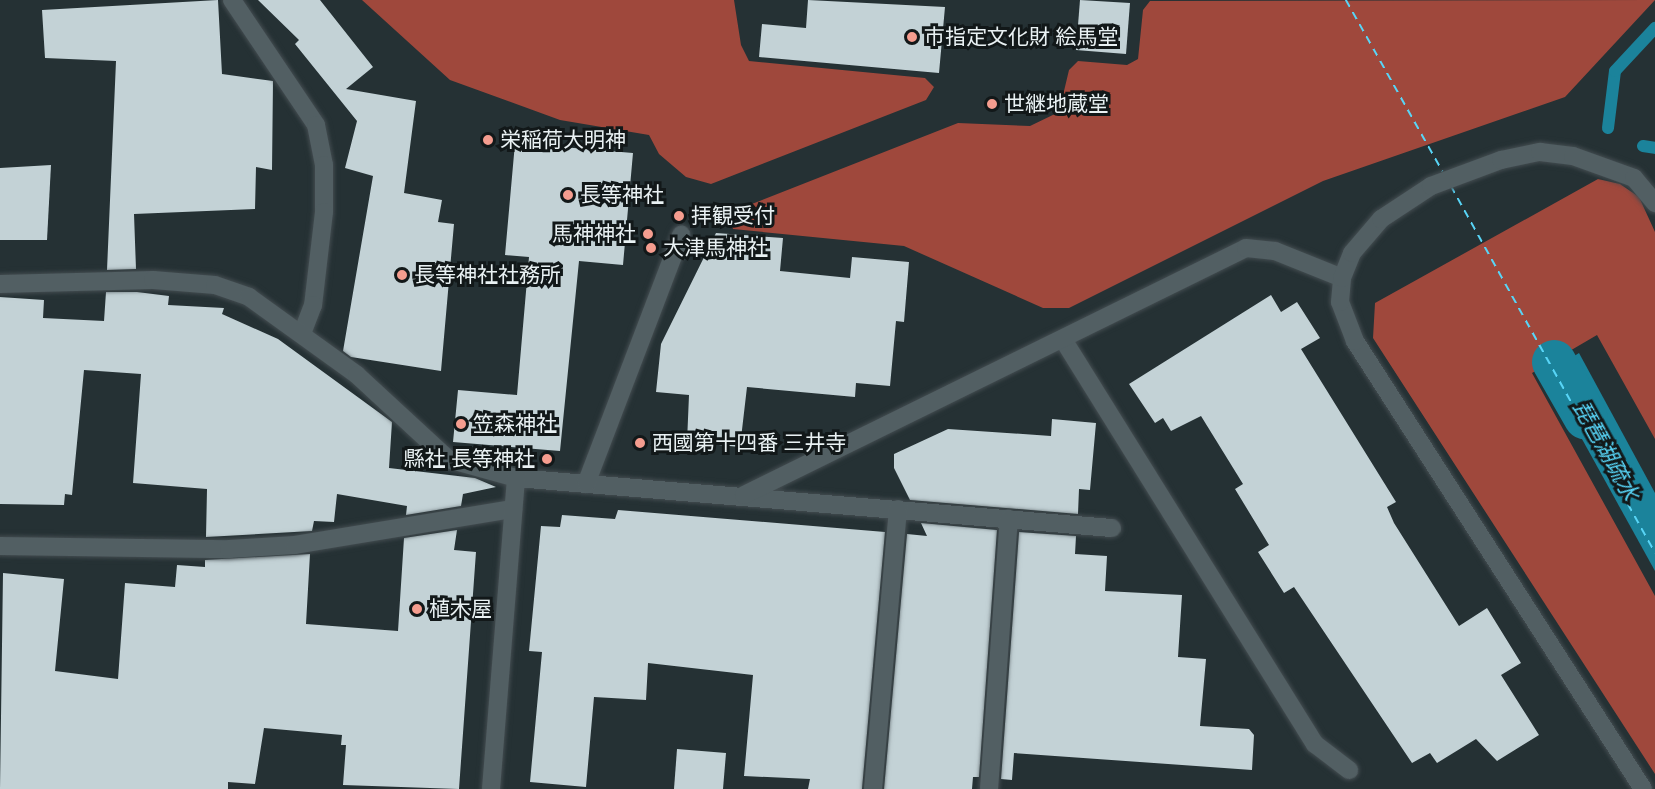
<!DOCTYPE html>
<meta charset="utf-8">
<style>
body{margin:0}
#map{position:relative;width:1655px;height:789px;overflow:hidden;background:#253134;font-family:"Nunito Sans","Noto Sans JP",sans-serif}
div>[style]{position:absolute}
.forest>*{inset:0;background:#9f483c}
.water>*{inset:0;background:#1b839b}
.stream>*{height:12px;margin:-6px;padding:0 6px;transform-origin:6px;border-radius:6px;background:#1b839b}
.canal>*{height:44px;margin:-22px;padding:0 22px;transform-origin:22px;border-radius:22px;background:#1b839b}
.ferry>*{height:1.5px;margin-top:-0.75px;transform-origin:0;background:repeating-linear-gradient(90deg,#58d5f7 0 8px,transparent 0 14px)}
.building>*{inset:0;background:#c3d2d6}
.roads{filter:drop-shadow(0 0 2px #434c50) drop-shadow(0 0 2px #434c50)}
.minor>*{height:18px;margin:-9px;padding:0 9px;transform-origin:9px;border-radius:9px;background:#525f63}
.dots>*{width:16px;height:16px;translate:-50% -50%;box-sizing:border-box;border:3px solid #121819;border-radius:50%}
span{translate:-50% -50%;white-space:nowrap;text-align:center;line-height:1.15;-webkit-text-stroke:6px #121819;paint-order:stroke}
.poi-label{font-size:21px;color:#e9f1f3}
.left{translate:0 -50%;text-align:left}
.right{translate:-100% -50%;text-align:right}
.water-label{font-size:22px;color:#58d5f7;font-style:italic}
</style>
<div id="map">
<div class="forest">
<i style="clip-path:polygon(362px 0,734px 0,741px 45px,749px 61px,925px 78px,934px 87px,926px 100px,711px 184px,686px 177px,659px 154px,649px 135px,560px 120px,450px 80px)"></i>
<i style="clip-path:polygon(1655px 0,1565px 97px,1323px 181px,1069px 308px,1043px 308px,904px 246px,733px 229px,730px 220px,734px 211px,958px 123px,1030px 126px,1059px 112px,1069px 70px,1078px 61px,1127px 65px,1138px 59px,1143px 10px,1150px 1px)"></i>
<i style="clip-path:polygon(1598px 179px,1620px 184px,1639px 197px,1655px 232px,1655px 439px,1597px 335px,1532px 373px,1655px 596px,1655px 774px,1373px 338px,1375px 303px)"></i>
</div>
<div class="water">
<i style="clip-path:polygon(1579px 353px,1655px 493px,1655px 571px,1546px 374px)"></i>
</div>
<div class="stream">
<i style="left:1608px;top:128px;width:57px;rotate:-83deg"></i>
<i style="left:1615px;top:71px;width:59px;rotate:-47.1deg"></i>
<i style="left:1643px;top:146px;width:12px;rotate:9deg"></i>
</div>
<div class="canal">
<i style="left:1554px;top:362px;width:64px;rotate:60.3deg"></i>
</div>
<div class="ferry">
<i style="left:1346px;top:0;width:197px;rotate:60.6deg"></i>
<i style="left:1451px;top:186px;width:420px;rotate:60.9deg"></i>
</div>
<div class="building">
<i style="clip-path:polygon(218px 0,222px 74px,273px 81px,272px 170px,256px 167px,255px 209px,134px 214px,136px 269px,107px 270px,116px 61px,45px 58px,42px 10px)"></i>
<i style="clip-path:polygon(258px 0,320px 0,373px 67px,346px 89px,416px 101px,404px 193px,442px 200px,438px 222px,454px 224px,441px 371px,351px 357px,343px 351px,373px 176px,345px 168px,357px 121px,295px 44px,299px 40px)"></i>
<i style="clip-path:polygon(808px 0,945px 7px,939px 73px,759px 57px,762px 24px,806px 28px)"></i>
<i style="clip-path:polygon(1080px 0,1130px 3px,1126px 54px,1076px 50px)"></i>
<i style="clip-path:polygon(515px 143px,633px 153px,623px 265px,579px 261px,560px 451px,453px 442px,458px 390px,517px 395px,529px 257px,505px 255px)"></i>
<i style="clip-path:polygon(51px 165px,47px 240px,0 240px,0 168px)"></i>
<i style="clip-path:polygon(716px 233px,783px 238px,780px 271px,850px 278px,852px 257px,909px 262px,904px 322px,896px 321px,890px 386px,856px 383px,855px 397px,747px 387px,740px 447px,687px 442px,689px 395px,656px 392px,661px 344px)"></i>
<i style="clip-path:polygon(106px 292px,137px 292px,169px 296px,168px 305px,224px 308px,222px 314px,278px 339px,392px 422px,389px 468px,475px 478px,496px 487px,463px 494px,461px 506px,406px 515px,407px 506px,337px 494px,334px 522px,314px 521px,312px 531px,206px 537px,207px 489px,133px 483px,141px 374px,84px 370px,72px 495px,65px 494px,64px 505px,0 504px,0 297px,44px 300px,43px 318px,104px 321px)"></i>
<i style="clip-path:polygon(1271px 295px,1281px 312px,1297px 302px,1320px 338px,1301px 349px,1396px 502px,1387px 507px,1394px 523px,1459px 626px,1487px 608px,1521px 663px,1501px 675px,1539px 735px,1497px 761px,1476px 739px,1437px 763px,1430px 753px,1412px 763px,1294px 587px,1284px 593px,1258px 552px,1269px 545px,1235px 489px,1243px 484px,1201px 416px,1171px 431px,1163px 418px,1155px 423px,1129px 384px)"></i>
<i style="clip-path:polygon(1052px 419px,1096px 423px,1090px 490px,1079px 489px,1078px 514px,910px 500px,894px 468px,894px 454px,948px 429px,1051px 436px)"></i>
<i style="clip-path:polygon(618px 510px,885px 532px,862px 789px,808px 789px,810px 779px,744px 776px,753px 675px,648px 663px,646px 700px,594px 697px,586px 787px,530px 782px,542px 652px,529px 651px,541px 526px,560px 527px,562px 515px,615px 519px)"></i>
<i style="clip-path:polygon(921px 523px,997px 530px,979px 777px,973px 777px,972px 789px,884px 789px,907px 534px,927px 536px)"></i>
<i style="clip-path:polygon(457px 530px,454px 550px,476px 552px,459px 789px,343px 785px,346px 745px,341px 745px,342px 735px,264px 728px,255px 784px,228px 782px,228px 789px,0 789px,3px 573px,64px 579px,55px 671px,118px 679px,125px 583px,175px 587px,177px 565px,205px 567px,205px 560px,310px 554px,306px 624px,398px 631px,404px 538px)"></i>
<i style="clip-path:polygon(1019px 532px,1076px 536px,1075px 554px,1107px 556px,1105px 591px,1182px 595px,1178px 657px,1206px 659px,1200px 726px,1249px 729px,1254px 735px,1252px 770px,1014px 753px,1012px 780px,1001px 779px)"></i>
<i style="clip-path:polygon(677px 749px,726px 753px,723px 789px,674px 789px)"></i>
</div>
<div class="roads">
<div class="minor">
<i style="left:232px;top:0;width:151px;rotate:56.1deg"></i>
<i style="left:316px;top:125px;width:41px;rotate:78.7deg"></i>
<i style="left:324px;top:165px;width:47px;rotate:90deg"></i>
<i style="left:324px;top:212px;width:94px;rotate:96.7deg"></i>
<i style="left:313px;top:305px;width:30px;rotate:111deg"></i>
<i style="left:0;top:284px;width:153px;rotate:-1.5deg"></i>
<i style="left:153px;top:280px;width:62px;rotate:4.6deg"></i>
<i style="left:215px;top:285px;width:36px;rotate:19deg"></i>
<i style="left:249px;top:297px;width:133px;rotate:35.8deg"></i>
<i style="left:357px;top:375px;width:124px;rotate:42.7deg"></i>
<i style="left:448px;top:459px;width:71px;rotate:15.6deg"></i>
<i style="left:516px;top:478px;width:598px;rotate:4.8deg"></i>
<i style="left:1064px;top:341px;width:475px;rotate:58.1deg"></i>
<i style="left:1315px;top:744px;width:43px;rotate:37.4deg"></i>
<i style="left:586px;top:484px;width:267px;rotate:-69.1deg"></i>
<i style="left:744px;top:495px;width:559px;rotate:-26.2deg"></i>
<i style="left:1246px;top:248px;width:29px;rotate:6deg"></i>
<i style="left:1275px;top:251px;width:72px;rotate:21.9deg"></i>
<i style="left:0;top:546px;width:229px;rotate:0.8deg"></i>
<i style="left:229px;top:549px;width:66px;rotate:-3.5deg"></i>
<i style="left:295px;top:545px;width:221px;rotate:-9.4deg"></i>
<i style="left:491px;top:789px;width:312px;rotate:-85.4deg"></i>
<i style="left:873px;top:789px;width:281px;rotate:-84.9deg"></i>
<i style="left:989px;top:789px;width:271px;rotate:-85.8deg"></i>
<i style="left:1643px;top:789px;width:533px;rotate:-122.74deg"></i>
<i style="left:1355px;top:341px;width:42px;rotate:-111deg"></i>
<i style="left:1340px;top:302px;width:24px;rotate:-85deg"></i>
<i style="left:1342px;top:278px;width:27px;rotate:-68deg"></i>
<i style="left:1352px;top:253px;width:45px;rotate:-49.5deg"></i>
<i style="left:1381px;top:219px;width:60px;rotate:-33.4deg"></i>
<i style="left:1431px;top:186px;width:75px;rotate:-20.4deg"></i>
<i style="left:1501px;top:160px;width:40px;rotate:-12deg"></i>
<i style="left:1540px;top:152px;width:33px;rotate:7deg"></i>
<i style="left:1573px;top:156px;width:65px;rotate:19.8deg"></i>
<i style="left:1634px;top:178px;width:33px;rotate:50deg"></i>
</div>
</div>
<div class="dots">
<i style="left:912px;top:37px;background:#f59d8f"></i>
<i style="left:992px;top:104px;background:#f59d8f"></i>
<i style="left:488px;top:140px;background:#f59d8f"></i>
<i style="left:568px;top:195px;background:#f59d8f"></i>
<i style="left:679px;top:216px;background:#f59d8f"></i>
<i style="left:648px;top:234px;background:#f59d8f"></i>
<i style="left:651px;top:248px;background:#f59d8f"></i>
<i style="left:402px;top:275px;background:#f59d8f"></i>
<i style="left:461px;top:424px;background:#f59d8f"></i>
<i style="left:640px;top:443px;background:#f59d8f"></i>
<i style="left:547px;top:459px;background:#f59d8f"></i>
<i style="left:417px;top:609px;background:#f59d8f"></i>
</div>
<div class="poi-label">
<span class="left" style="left:924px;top:37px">市指定文化財 絵馬堂</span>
<span class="left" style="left:1004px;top:104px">世継地蔵堂</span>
<span class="left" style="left:500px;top:140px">栄稲荷大明神</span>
<span class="left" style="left:580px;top:195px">長等神社</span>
<span class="left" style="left:691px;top:216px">拝観受付</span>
<span class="right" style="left:636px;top:234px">馬神神社</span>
<span class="left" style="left:663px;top:248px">大津馬神社</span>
<span class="left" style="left:414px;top:275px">長等神社社務所</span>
<span class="left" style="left:473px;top:424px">笠森神社</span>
<span class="left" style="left:652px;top:443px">西國第十四番 三井寺</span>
<span class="right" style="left:535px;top:459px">縣社 長等神社</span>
<span class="left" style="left:429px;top:609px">植木屋</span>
</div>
<div class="water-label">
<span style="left:1605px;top:451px;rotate:61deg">琵琶湖疏水</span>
</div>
</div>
